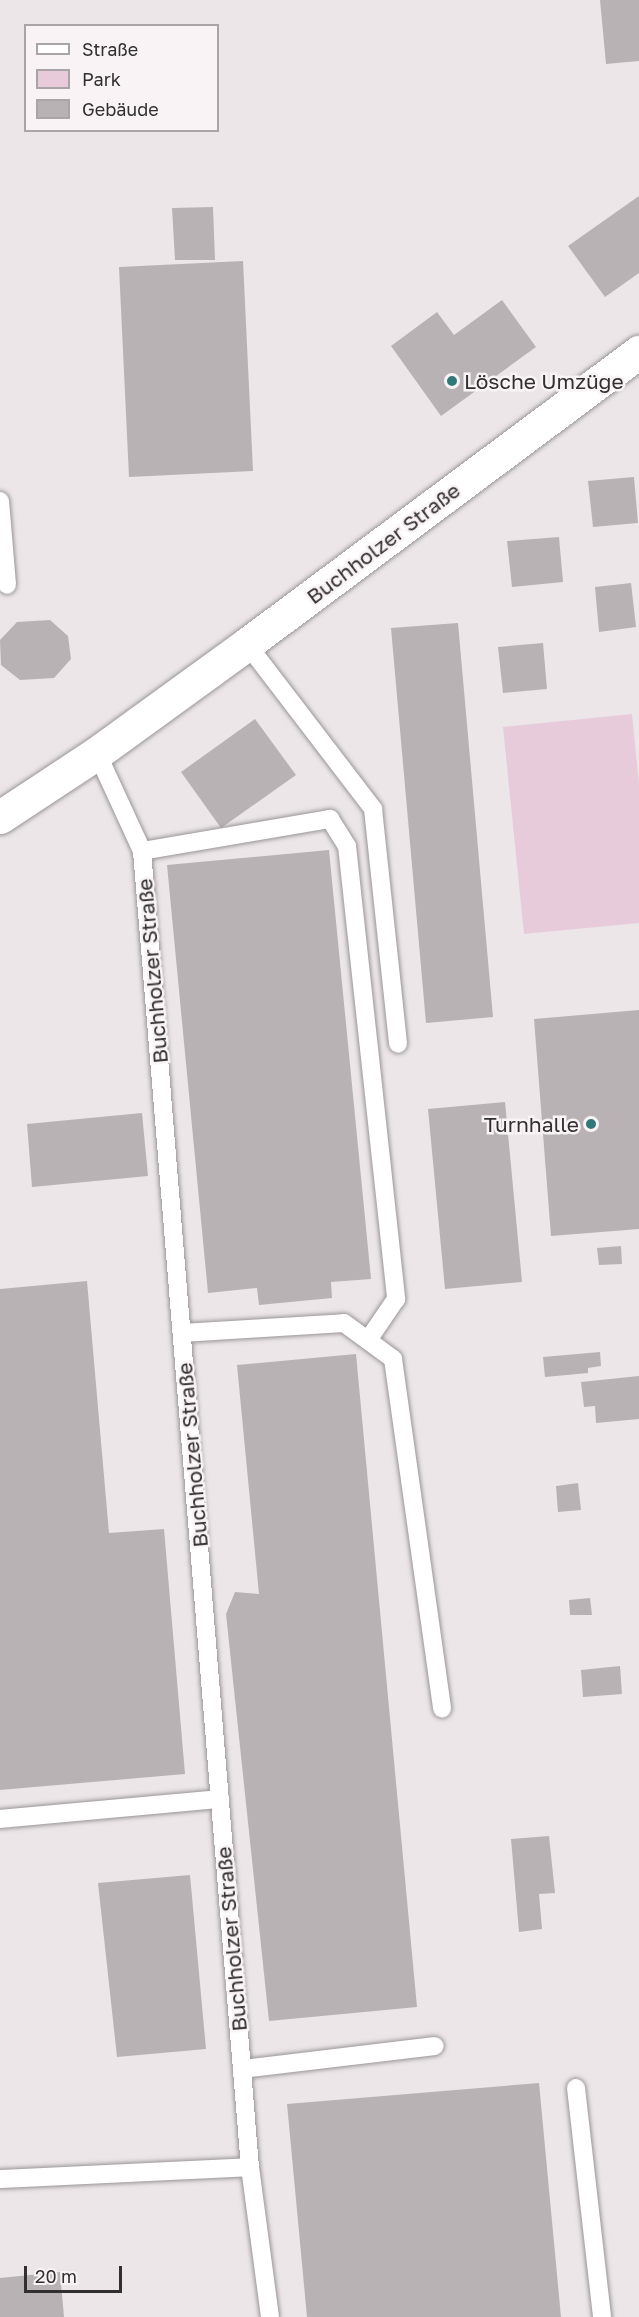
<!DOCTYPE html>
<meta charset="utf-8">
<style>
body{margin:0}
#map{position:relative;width:639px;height:2317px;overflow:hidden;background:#ece6e9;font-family:"Golos Text",sans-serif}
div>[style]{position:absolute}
.green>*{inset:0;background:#e7cbdb}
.building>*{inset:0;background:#b8b2b5}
.roads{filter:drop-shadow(0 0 2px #9a9597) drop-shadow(0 0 2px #9a9597)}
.service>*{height:18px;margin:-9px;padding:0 9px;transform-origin:9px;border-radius:9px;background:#fff}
.tertiary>*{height:33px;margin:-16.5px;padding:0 16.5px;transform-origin:16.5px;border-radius:16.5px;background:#fff}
.dots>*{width:16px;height:16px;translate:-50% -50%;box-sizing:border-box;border:3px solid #f9f3f6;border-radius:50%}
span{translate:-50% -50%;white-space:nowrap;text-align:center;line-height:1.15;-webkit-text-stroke:5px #f9f3f6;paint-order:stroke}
.poi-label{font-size:21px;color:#312f30}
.left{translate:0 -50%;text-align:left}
.right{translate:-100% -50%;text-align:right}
.street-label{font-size:21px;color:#312f30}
.legend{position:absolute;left:24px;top:24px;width:195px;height:108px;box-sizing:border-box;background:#f9f3f6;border:2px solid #a9a5a7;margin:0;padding:8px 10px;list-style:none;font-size:18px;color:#312f30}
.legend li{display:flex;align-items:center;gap:12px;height:30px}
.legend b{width:30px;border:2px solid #a9a5a7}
.scale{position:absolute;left:24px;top:2266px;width:98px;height:27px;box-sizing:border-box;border:3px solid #312f30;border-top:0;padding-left:8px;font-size:18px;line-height:21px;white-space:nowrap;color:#312f30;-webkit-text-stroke:4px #f9f3f6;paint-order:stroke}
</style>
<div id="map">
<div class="green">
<i style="clip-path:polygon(632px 714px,639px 784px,639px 923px,524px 934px,503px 727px)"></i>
</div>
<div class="building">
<i style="clip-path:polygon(600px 0,639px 0,639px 61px,606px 64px)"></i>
<i style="clip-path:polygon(639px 196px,639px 273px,605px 297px,568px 246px)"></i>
<i style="clip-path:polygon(213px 207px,215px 260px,175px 260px,172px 208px)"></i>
<i style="clip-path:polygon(243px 261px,253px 471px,129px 477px,119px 267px)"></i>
<i style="clip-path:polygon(502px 300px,536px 347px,441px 416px,391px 346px,437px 312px,454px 335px)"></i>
<i style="clip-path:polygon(634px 477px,638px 523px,593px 527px,588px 481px)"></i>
<i style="clip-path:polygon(559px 537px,563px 582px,512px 587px,507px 541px)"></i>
<i style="clip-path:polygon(631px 583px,636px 627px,599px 632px,595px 587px)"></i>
<i style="clip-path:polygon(50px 620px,68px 636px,71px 659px,54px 678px,20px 680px,1px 665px,0 640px,17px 622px)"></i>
<i style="clip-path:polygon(458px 623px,493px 1017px,426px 1023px,391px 628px)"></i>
<i style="clip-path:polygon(543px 643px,547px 689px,503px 693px,498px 647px)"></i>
<i style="clip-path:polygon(255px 719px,296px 775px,221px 828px,181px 772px)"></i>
<i style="clip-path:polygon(329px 850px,371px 1279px,331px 1282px,332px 1298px,259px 1305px,257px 1288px,208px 1293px,167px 865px)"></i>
<i style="clip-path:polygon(639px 1010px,639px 1229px,551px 1236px,534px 1019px)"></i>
<i style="clip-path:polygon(505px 1102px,522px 1282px,445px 1289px,428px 1109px)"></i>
<i style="clip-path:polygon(142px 1113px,148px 1176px,32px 1187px,27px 1124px)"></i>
<i style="clip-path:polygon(621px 1246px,622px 1264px,599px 1265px,597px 1248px)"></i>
<i style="clip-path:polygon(87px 1281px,109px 1533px,164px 1529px,185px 1774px,0 1790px,0 1289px)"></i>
<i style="clip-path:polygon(600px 1352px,601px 1366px,588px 1368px,588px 1373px,545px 1377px,543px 1357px)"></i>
<i style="clip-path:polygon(356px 1354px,417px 2007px,269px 2021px,226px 1614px,235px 1592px,259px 1594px,237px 1365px)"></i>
<i style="clip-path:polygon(639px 1376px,639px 1419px,596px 1423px,595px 1406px,584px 1407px,581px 1382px)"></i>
<i style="clip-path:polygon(578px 1483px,581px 1510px,558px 1512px,556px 1486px)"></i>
<i style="clip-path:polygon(590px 1598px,592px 1615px,570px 1615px,569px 1600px)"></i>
<i style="clip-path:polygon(620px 1666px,622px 1694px,583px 1697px,581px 1670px)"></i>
<i style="clip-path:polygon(549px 1836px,555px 1893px,539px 1894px,542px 1929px,519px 1932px,511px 1839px)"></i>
<i style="clip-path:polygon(190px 1875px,206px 2049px,117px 2057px,98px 1883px)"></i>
<i style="clip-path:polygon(539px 2083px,561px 2317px,307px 2317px,287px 2104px)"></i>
<i style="clip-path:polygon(60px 2272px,64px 2317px,0 2317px,0 2278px)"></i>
</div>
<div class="roads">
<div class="service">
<i style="left:0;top:501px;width:84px;rotate:85.2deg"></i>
<i style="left:247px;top:644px;width:208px;rotate:52.6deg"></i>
<i style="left:373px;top:809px;width:236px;rotate:83.9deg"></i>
<i style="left:97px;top:753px;width:108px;rotate:65.3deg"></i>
<i style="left:142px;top:851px;width:1320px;rotate:85.31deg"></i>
<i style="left:250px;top:2167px;width:151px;rotate:82.4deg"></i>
<i style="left:142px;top:851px;width:191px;rotate:-9.7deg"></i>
<i style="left:330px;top:819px;width:32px;rotate:58deg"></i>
<i style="left:347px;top:846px;width:456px;rotate:83.8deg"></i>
<i style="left:396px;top:1299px;width:50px;rotate:124.3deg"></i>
<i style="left:182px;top:1333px;width:162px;rotate:-3.5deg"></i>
<i style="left:344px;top:1323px;width:61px;rotate:36.3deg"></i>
<i style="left:393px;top:1359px;width:353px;rotate:82deg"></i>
<i style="left:0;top:1819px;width:221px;rotate:-5.2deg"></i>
<i style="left:242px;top:2069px;width:194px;rotate:-6.8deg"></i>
<i style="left:576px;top:2088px;width:230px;rotate:83.5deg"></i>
<i style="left:0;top:2179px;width:250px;rotate:-2.7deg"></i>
</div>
<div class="tertiary">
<i style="left:0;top:817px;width:116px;rotate:-33.4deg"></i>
<i style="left:97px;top:753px;width:185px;rotate:-36deg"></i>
<i style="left:247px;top:644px;width:489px;rotate:-36.7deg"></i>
</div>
</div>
<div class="dots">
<i style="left:452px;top:381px;background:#307978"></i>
<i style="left:591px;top:1124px;background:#307978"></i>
</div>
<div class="poi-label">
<span class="left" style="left:464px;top:381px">Lösche Umzüge</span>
<span class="right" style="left:579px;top:1124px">Turnhalle</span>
</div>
<div class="street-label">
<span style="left:383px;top:543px;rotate:-37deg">Buchholzer Straße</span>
<span style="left:152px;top:971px;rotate:-95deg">Buchholzer Straße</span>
<span style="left:192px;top:1455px;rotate:-95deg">Buchholzer Straße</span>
<span style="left:231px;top:1939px;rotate:-95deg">Buchholzer Straße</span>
</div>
<ul class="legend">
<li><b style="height:8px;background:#fff"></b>Straße</li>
<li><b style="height:16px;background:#e7cbdb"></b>Park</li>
<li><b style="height:16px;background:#b8b2b5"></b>Gebäude</li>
</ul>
<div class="scale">20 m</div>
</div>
